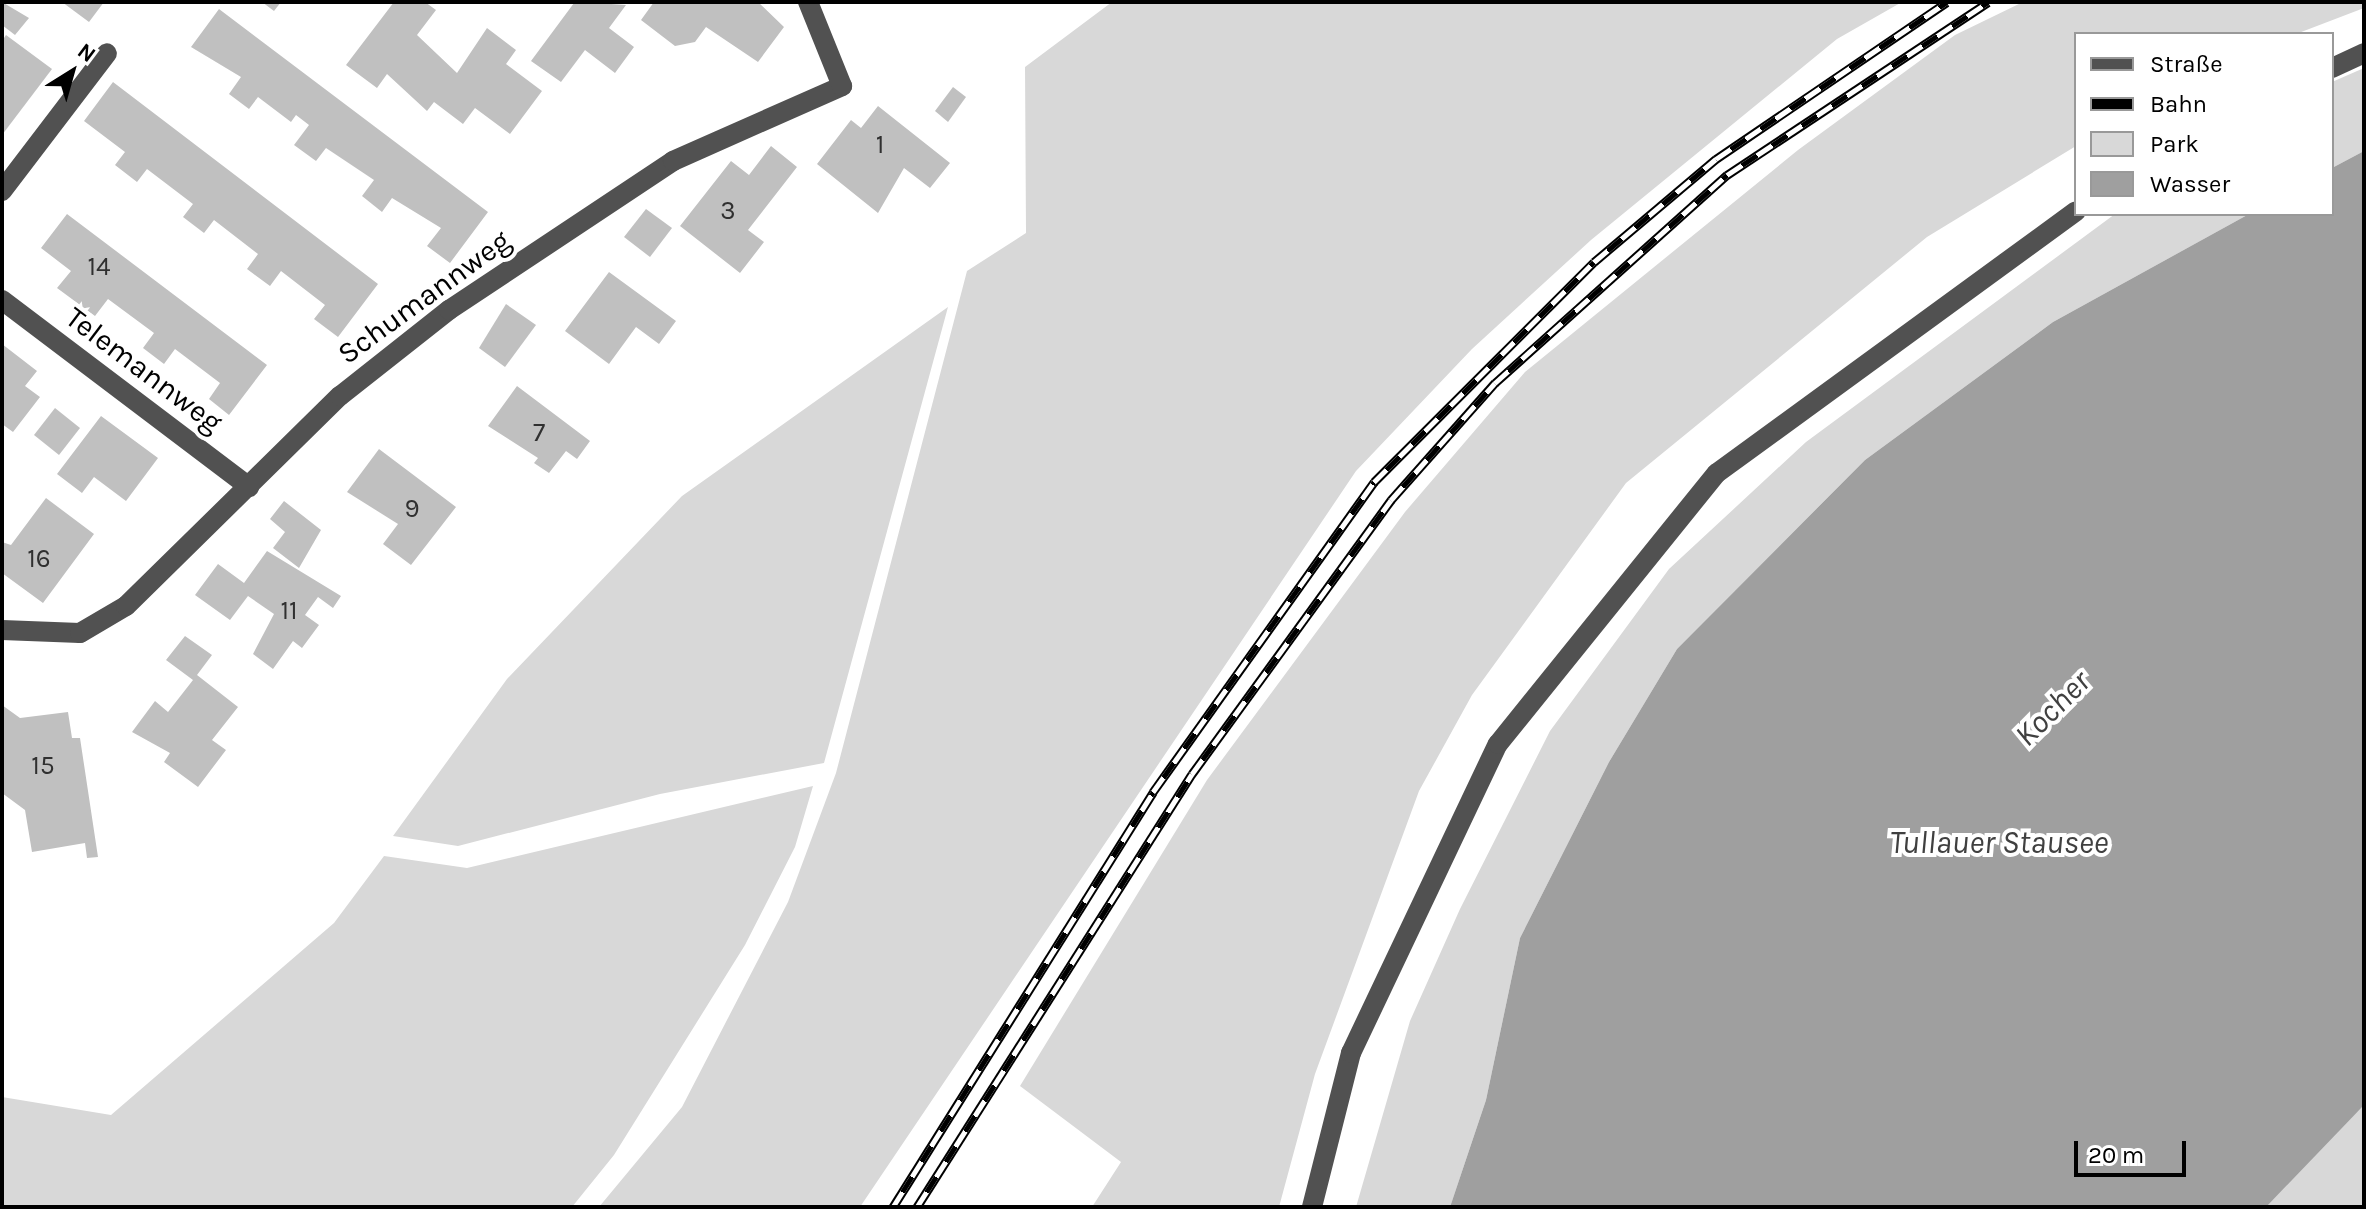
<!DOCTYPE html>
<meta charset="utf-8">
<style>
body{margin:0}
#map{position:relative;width:2366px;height:1209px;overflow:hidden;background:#fff;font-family:Karla,sans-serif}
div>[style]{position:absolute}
.green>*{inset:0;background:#d8d8d8}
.water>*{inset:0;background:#9f9f9f}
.building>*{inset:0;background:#c0c0c0}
.minor>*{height:20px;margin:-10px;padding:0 10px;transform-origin:10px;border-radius:10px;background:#515151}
.rail>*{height:9px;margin-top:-4.5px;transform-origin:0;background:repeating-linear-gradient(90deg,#fff 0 18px,#000 0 36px);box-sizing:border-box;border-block:2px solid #000}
span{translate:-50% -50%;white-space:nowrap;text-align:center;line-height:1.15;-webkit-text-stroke:8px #fff;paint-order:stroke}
.number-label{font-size:26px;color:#303030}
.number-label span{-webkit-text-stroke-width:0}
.street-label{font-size:30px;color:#000}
.water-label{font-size:32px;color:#404040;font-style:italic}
.frame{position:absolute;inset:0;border:4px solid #000;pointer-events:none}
.legend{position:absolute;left:2074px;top:32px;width:260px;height:184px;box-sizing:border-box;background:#fff;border:2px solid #999;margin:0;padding:10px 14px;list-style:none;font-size:24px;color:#000}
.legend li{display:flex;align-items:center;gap:16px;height:40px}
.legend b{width:40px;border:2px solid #999}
.north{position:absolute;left:32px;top:32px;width:80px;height:80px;-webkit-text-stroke:6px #fff;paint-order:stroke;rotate:37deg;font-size:22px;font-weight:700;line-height:32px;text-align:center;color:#000}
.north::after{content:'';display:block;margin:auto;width:28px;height:36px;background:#000;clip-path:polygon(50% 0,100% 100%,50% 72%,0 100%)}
.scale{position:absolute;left:2074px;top:1141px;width:112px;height:36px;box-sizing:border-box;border:4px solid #000;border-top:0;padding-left:10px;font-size:24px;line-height:28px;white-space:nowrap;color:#000;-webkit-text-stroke:6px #fff;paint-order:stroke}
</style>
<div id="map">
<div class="green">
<i style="clip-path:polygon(1112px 2px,1902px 2px,1837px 39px,1591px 240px,1472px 349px,1356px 471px,860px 1207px,599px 1207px,682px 1107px,788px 902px,836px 773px,967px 271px,1026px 233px,1025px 67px)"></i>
<i style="clip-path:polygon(2023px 2px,2364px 2px,2364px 8px,2296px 34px,2076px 34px,2076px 146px,1927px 237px,1626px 483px,1472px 695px,1419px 791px,1315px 1074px,1279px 1207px,1092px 1207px,1121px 1162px,1020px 1086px,1207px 780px,1405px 512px,1525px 372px,1798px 150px,1955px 35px)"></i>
<i style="clip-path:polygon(2364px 68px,2364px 151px,2332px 168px,2332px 82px)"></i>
<i style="clip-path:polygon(2115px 214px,2249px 214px,2053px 322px,1865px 460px,1677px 649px,1609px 762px,1520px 938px,1486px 1100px,1450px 1207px,1356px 1207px,1410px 1021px,1460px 909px,1550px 731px,1669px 569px,1806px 442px)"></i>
<i style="clip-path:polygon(948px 307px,824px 763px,660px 794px,458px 846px,393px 836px,507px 679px,682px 496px)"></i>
<i style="clip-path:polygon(813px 786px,795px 847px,745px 945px,614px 1155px,572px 1207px,2px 1207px,2px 1097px,111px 1115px,334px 923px,384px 856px,467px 868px)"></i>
<i style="clip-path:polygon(2364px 1105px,2364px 1207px,2266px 1207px,2285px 1180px)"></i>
</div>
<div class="water">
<i style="clip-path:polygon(2364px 151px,2364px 1105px,2266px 1207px,1450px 1207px,1486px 1100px,1520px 938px,1609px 762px,1677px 649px,1865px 460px,2053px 322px,2249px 214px,2332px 214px,2332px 168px)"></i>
</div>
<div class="building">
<i style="clip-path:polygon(2px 2px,29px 18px,15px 35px,2px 25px)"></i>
<i style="clip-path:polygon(62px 2px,104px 2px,89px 22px)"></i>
<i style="clip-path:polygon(262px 2px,281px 2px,274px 11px)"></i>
<i style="clip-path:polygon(394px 2px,425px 2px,436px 10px,417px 35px,457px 73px,487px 28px,516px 50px,506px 64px,542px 91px,510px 134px,475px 108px,463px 124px,434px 102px,427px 111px,387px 74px,377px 88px,346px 65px)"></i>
<i style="clip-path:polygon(582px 2px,626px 5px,609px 28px,634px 47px,615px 73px,585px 50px,561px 82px,531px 61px,574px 3px)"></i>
<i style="clip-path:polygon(654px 2px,758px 2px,784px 27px,758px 62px,706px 27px,695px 42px,675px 46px,641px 20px)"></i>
<i style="clip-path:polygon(219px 9px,488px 212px,450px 263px,427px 246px,441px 228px,392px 198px,382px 212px,362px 196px,374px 180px,326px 148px,316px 161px,294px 145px,309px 125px,296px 115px,291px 122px,258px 97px,249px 109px,229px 94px,241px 77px,191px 47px)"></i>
<i style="clip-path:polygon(6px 35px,52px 69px,2px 135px,2px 41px)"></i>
<i style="clip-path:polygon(113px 82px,378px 284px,338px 337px,314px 319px,325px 305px,281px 271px,270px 286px,247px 269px,258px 254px,214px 220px,204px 233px,183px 217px,193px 204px,147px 169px,137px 182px,115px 165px,125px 152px,84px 121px)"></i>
<i style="clip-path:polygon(953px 87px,966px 97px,948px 122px,935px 111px)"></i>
<i style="clip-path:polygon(878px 106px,950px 163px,930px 188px,904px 168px,878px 213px,817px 164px,851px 120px,861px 128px)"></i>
<i style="clip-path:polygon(771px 146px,797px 167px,748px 230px,764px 242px,740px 273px,680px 226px,731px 161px,749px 175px)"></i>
<i style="clip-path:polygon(646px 209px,672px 228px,650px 257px,624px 237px)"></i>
<i style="clip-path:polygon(67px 214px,267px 365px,229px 415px,209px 399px,220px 383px,175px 349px,164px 364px,143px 348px,154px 333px,108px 299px,95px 316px,57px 288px,71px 271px,41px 248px)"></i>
<i style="clip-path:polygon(609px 272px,676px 321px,659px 344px,636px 327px,609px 364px,565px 331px)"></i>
<i style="clip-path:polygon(506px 304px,536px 325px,505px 367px,479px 348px)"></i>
<i style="clip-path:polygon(2px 344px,37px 371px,25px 386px,40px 397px,13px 432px,2px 424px)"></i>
<i style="clip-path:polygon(517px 386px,590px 441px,577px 459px,566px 451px,549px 473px,534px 463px,538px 458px,488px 426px)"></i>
<i style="clip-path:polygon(55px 408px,80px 428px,59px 455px,34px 435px)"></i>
<i style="clip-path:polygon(101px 416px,158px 458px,126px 501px,94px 477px,82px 493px,57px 474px)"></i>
<i style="clip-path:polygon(379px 449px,456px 507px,411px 565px,383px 544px,398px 524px,347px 492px)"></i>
<i style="clip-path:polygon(46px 498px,94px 534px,43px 603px,2px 573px,2px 542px,11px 545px)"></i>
<i style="clip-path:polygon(284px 501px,321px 530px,299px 568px,273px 548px,285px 532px,270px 519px)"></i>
<i style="clip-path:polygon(267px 551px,341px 596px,333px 608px,318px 597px,305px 615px,319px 625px,302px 648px,293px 641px,273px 669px,253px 654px,274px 614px,248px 596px,230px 620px,195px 595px,218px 564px,244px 583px)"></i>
<i style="clip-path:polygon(185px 636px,212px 655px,197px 675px,238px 707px,212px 740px,226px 750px,198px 787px,164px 762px,170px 753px,132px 732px,155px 701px,168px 712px,193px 680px,166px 660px)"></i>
<i style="clip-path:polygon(2px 705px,20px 718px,68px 712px,72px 738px,80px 738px,98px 857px,87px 858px,85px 843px,32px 852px,25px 810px,2px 793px)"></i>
</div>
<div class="minor">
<i style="left:2332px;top:68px;width:35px;rotate:-25deg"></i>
<i style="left:2px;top:191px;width:173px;rotate:-52.7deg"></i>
<i style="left:2px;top:300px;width:310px;rotate:37.1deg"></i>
<i style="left:2px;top:630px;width:78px;rotate:2.2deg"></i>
<i style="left:80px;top:633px;width:53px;rotate:-30.4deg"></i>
<i style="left:126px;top:606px;width:300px;rotate:-44.5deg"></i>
<i style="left:340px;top:396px;width:139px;rotate:-38.3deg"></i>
<i style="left:449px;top:310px;width:269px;rotate:-33.6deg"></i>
<i style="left:673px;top:161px;width:185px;rotate:-23.9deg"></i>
<i style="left:842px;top:86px;width:91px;rotate:-112deg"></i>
<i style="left:1312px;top:1207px;width:159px;rotate:-75.8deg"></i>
<i style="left:1351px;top:1053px;width:342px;rotate:-64.6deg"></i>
<i style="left:1498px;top:744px;width:348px;rotate:-51.1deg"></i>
<i style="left:1717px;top:473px;width:444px;rotate:-36.1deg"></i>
</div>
<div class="rail">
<i style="left:893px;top:1207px;width:490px;rotate:-57.9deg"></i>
<i style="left:1153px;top:792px;width:381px;rotate:-54.5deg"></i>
<i style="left:1374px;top:482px;width:311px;rotate:-45deg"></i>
<i style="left:1594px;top:262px;width:160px;rotate:-40.2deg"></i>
<i style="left:1716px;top:159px;width:279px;rotate:-34.2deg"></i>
<i style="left:917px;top:1207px;width:513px;rotate:-57.58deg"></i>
<i style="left:1192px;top:774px;width:339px;rotate:-54deg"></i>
<i style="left:1391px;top:500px;width:157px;rotate:-48.4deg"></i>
<i style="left:1495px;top:383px;width:312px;rotate:-41.9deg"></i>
<i style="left:1727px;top:175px;width:313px;rotate:-33.5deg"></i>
</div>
<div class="number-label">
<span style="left:880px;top:145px">1</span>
<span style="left:728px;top:211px">3</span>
<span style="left:99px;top:267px">14</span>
<span style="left:539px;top:433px">7</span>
<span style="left:412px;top:509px">9</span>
<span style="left:39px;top:559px">16</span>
<span style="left:289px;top:611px">11</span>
<span style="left:43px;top:766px">15</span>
</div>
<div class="street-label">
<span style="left:424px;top:297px;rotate:-36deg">Schumannweg</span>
<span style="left:144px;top:370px;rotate:37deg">Telemannweg</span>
</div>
<div class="water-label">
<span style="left:2053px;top:709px;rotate:-45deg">Kocher</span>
<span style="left:1999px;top:843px">Tullauer Stausee</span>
</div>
<div class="frame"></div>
<ul class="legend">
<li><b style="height:10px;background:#515151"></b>Straße</li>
<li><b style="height:10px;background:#000"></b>Bahn</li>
<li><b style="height:22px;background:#d8d8d8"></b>Park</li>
<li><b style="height:22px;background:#9f9f9f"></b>Wasser</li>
</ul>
<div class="north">N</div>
<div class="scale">20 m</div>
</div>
